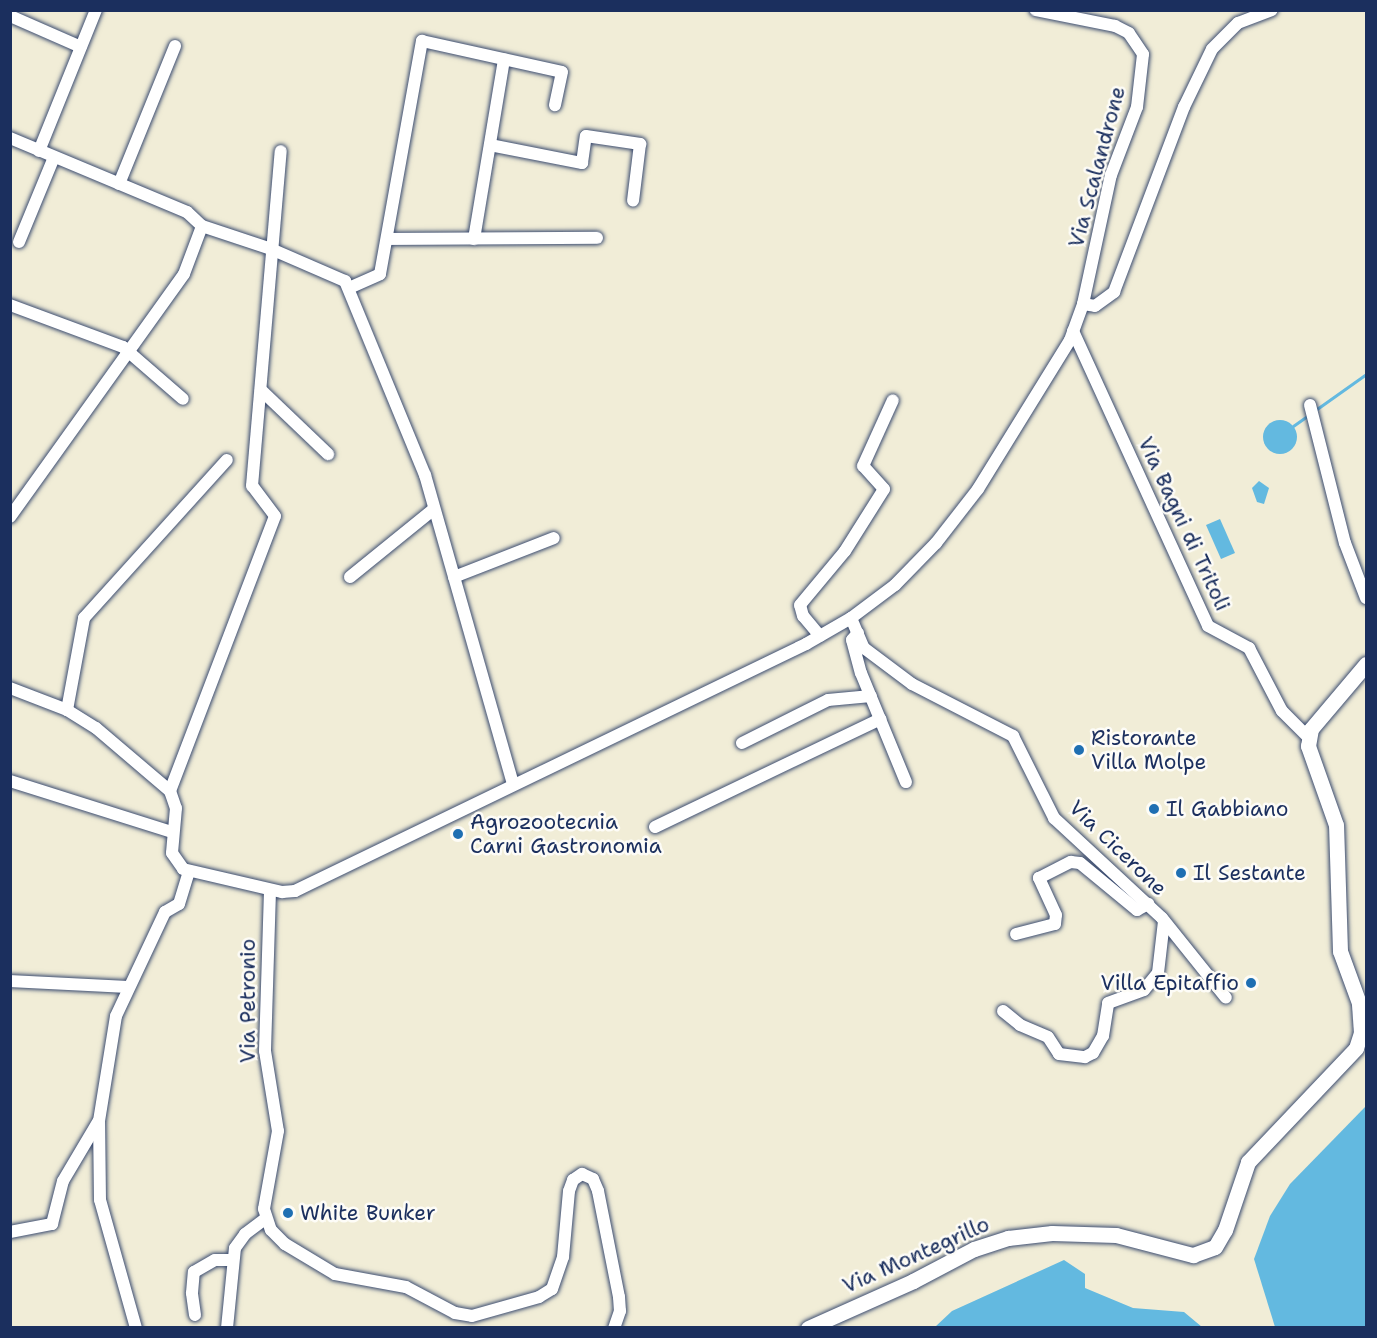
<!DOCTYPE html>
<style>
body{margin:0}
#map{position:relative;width:1377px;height:1338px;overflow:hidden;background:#f1edd7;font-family:"Shantell Sans",sans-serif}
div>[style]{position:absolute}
.water>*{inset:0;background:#63b9e0}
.round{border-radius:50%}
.stream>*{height:3px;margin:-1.5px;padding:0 1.5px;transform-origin:1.5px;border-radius:1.5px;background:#63b9e0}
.roads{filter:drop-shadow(0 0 2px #3b4c70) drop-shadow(0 0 2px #3b4c70)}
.minor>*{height:12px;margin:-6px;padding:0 6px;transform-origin:6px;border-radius:6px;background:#fff}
.major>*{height:15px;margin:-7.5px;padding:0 7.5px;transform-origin:7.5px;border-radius:7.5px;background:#fff}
.dots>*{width:16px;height:16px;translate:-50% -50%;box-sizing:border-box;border:3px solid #fdfcf7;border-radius:50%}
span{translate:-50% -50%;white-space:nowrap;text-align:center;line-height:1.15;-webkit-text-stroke:5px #fdfcf7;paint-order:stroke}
.street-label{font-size:21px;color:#1b2f5e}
.poi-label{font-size:21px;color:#1b2f5e}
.left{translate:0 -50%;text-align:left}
.right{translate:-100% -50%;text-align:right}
.frame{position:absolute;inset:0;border:12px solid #1b2f5e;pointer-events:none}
</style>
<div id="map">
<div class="water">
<i class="round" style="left:1263px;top:420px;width:34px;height:34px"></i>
<i style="clip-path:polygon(1259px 481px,1269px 488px,1264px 504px,1257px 502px,1252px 488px)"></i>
<i style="clip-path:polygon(1220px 519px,1235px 553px,1221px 559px,1206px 525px)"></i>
<i style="clip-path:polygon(1366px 1106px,1366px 1327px,1275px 1327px,1254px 1259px,1270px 1216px,1290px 1184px)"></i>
<i style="clip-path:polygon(1064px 1260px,1085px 1274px,1085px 1288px,1133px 1308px,1184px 1312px,1202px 1327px,935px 1327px,952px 1311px)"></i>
</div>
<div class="stream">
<i style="left:1314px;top:411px;width:64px;rotate:-35.4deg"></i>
<i style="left:1293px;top:426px;width:19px;rotate:-35deg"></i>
</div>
<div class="roads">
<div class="minor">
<i style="left:10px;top:16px;width:77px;rotate:23.6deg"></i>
<i style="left:10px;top:138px;width:192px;rotate:22.7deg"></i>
<i style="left:187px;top:212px;width:21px;rotate:43deg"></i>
<i style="left:490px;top:145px;width:94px;rotate:11.1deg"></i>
<i style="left:582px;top:163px;width:27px;rotate:-82deg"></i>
<i style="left:586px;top:136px;width:55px;rotate:8.4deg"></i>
<i style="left:640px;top:144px;width:57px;rotate:97deg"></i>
<i style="left:39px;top:151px;width:152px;rotate:-68deg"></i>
<i style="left:119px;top:184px;width:149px;rotate:-67.9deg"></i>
<i style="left:387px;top:239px;width:210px;rotate:-0.3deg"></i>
<i style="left:474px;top:239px;width:182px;rotate:-80.5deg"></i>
<i style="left:19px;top:242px;width:92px;rotate:-67.6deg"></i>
<i style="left:349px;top:288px;width:34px;rotate:-24deg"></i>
<i style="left:380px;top:274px;width:237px;rotate:-79.8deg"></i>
<i style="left:422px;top:41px;width:143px;rotate:12.5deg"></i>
<i style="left:562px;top:72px;width:34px;rotate:102deg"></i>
<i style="left:1083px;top:304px;width:12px;rotate:9deg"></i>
<i style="left:1095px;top:306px;width:24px;rotate:-36deg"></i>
<i style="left:1114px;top:292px;width:198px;rotate:-69.3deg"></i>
<i style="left:1184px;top:107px;width:64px;rotate:-64.2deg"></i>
<i style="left:1212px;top:49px;width:37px;rotate:-45deg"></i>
<i style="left:1238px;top:23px;width:36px;rotate:-21deg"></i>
<i style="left:10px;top:305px;width:121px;rotate:20.4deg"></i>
<i style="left:123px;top:347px;width:79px;rotate:40.9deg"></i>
<i style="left:1073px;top:331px;width:324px;rotate:65.4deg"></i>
<i style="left:1208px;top:626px;width:47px;rotate:28.2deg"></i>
<i style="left:1249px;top:648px;width:71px;rotate:62.4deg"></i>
<i style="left:1282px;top:711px;width:38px;rotate:45deg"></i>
<i style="left:261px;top:390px;width:93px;rotate:43.7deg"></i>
<i style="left:1310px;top:405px;width:142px;rotate:75.8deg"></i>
<i style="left:1345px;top:543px;width:59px;rotate:69.1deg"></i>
<i style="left:10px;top:517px;width:299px;rotate:-54.4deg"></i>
<i style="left:184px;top:274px;width:51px;rotate:-69.4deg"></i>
<i style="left:202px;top:226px;width:73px;rotate:18.4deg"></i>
<i style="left:271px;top:249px;width:81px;rotate:23.4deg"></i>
<i style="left:345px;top:281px;width:210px;rotate:67.6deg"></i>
<i style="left:425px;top:475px;width:321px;rotate:74.1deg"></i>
<i style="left:350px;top:577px;width:108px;rotate:-39deg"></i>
<i style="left:454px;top:577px;width:107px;rotate:-21.3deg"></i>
<i style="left:851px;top:618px;width:33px;rotate:67deg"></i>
<i style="left:864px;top:648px;width:60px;rotate:36.9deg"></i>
<i style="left:912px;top:684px;width:114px;rotate:27.2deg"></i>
<i style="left:1013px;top:736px;width:92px;rotate:63.4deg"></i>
<i style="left:1054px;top:818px;width:147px;rotate:42.8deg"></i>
<i style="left:1162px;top:918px;width:102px;rotate:51.3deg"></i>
<i style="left:858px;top:633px;width:9px;rotate:131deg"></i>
<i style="left:852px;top:640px;width:34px;rotate:75deg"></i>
<i style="left:861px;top:673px;width:118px;rotate:67.6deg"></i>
<i style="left:820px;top:636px;width:26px;rotate:-130deg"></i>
<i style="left:803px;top:616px;width:11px;rotate:-105deg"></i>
<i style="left:800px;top:605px;width:70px;rotate:-50.2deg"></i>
<i style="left:845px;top:551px;width:73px;rotate:-57.8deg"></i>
<i style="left:884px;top:489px;width:31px;rotate:-132deg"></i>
<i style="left:863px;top:466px;width:72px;rotate:-65.6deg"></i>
<i style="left:10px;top:688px;width:61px;rotate:21.1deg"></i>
<i style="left:67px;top:710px;width:34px;rotate:32deg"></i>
<i style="left:96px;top:728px;width:97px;rotate:40.4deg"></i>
<i style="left:170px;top:791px;width:18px;rotate:71deg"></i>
<i style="left:176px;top:808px;width:45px;rotate:95.1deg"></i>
<i style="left:172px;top:853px;width:19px;rotate:55deg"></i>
<i style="left:183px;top:869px;width:102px;rotate:13.1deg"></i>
<i style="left:282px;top:892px;width:13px;rotate:-4deg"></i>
<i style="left:295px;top:891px;width:568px;rotate:-25.8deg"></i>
<i style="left:806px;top:644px;width:52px;rotate:-30deg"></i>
<i style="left:851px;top:618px;width:55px;rotate:-36.9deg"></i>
<i style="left:895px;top:585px;width:59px;rotate:-45.7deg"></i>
<i style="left:936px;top:543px;width:68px;rotate:-52.1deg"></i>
<i style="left:978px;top:489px;width:175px;rotate:-58.3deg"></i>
<i style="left:1070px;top:340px;width:38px;rotate:-70deg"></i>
<i style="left:1083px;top:304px;width:132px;rotate:-77.8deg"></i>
<i style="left:1111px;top:175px;width:73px;rotate:-69.1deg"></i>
<i style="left:1137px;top:107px;width:53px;rotate:-83.5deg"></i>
<i style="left:1143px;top:54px;width:25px;rotate:-124deg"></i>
<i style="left:1129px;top:33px;width:16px;rotate:-153deg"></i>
<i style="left:1115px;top:26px;width:81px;rotate:-168.6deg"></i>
<i style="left:67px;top:710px;width:94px;rotate:-79.5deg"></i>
<i style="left:84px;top:618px;width:213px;rotate:-47.9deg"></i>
<i style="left:742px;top:743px;width:96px;rotate:-26.6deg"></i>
<i style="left:828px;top:700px;width:43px;rotate:-5.3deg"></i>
<i style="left:10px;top:781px;width:170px;rotate:17.5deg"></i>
<i style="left:170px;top:791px;width:294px;rotate:-69.1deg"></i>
<i style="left:275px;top:516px;width:38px;rotate:-127deg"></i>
<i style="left:252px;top:486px;width:336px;rotate:-85.1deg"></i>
<i style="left:655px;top:827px;width:250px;rotate:-25.6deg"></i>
<i style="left:270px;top:891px;width:160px;rotate:91.8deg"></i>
<i style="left:265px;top:1051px;width:81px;rotate:80.8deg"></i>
<i style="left:278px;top:1131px;width:79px;rotate:100.2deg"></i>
<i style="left:264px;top:1209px;width:22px;rotate:72deg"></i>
<i style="left:271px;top:1230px;width:20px;rotate:45deg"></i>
<i style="left:285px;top:1244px;width:58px;rotate:31deg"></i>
<i style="left:335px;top:1274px;width:72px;rotate:10.4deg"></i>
<i style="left:406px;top:1287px;width:55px;rotate:28deg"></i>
<i style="left:455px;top:1313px;width:17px;rotate:10deg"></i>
<i style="left:472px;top:1316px;width:70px;rotate:-15.8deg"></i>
<i style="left:539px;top:1297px;width:15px;rotate:-32deg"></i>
<i style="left:552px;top:1289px;width:34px;rotate:-71deg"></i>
<i style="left:563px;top:1257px;width:66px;rotate:-84.8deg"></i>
<i style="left:569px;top:1191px;width:12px;rotate:-70deg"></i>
<i style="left:573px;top:1180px;width:11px;rotate:-34deg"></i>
<i style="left:582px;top:1174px;width:12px;rotate:24deg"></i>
<i style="left:593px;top:1179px;width:13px;rotate:67deg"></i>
<i style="left:598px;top:1191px;width:108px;rotate:78.8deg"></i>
<i style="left:619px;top:1297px;width:14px;rotate:86deg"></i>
<i style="left:620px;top:1311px;width:18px;rotate:109deg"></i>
<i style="left:1016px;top:934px;width:40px;rotate:-14.4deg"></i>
<i style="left:1055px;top:924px;width:9px;rotate:-84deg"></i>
<i style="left:1056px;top:915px;width:41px;rotate:-114.7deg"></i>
<i style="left:1039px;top:878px;width:36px;rotate:-27deg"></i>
<i style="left:1071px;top:862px;width:9px;rotate:6deg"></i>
<i style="left:1080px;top:863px;width:74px;rotate:39.5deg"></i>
<i style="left:1137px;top:910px;width:13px;rotate:-29deg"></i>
<i style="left:10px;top:981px;width:117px;rotate:2.9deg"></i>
<i style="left:1003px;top:1011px;width:22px;rotate:39deg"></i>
<i style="left:1020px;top:1025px;width:30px;rotate:23deg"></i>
<i style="left:1048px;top:1037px;width:20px;rotate:57deg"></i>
<i style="left:1059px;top:1054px;width:26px;rotate:7deg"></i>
<i style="left:1085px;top:1057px;width:9px;rotate:-27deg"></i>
<i style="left:1093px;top:1053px;width:20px;rotate:-60deg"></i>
<i style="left:1103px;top:1036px;width:33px;rotate:-81deg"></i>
<i style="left:1108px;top:1003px;width:38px;rotate:-20deg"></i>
<i style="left:1144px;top:990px;width:22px;rotate:-51deg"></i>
<i style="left:1158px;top:973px;width:52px;rotate:-83.4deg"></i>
<i style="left:10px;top:1232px;width:43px;rotate:-10.8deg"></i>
<i style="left:52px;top:1224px;width:44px;rotate:-75.7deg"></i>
<i style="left:63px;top:1181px;width:69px;rotate:-59.3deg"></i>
<i style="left:195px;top:1315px;width:22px;rotate:-98deg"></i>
<i style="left:192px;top:1293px;width:21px;rotate:-85deg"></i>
<i style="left:194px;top:1272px;width:24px;rotate:-30deg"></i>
<i style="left:215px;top:1260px;width:17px"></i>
<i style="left:136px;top:1328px;width:133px;rotate:-105.7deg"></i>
<i style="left:100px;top:1200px;width:79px;rotate:-90.7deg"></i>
<i style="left:99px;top:1121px;width:106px;rotate:-80.8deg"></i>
<i style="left:116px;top:1016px;width:115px;rotate:-64.8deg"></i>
<i style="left:165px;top:912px;width:16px;rotate:-30deg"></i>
<i style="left:179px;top:904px;width:34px;rotate:-73deg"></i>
<i style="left:227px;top:1328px;width:80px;rotate:-84.3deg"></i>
<i style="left:235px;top:1248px;width:17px;rotate:-54deg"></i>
<i style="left:245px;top:1234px;width:25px;rotate:-37deg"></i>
</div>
<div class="major">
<i style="left:808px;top:1328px;width:115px;rotate:-24.1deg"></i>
<i style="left:913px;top:1281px;width:69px;rotate:-27.7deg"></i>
<i style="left:974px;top:1249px;width:36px;rotate:-18deg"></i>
<i style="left:1008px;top:1238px;width:44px;rotate:-6.5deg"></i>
<i style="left:1052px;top:1233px;width:64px;rotate:1.8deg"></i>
<i style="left:1116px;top:1235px;width:80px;rotate:14.6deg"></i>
<i style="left:1193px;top:1255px;width:23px;rotate:-20deg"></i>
<i style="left:1215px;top:1247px;width:20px;rotate:-60deg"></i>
<i style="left:1225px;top:1230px;width:72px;rotate:-71.3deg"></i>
<i style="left:1248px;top:1162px;width:157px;rotate:-46.5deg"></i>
<i style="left:1356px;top:1048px;width:16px;rotate:-72deg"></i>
<i style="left:1361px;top:1033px;width:30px;rotate:-94deg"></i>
<i style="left:1359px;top:1003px;width:55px;rotate:-110.1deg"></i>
<i style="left:1340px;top:951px;width:126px;rotate:-91.8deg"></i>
<i style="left:1336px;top:825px;width:84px;rotate:-109.5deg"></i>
<i style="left:1308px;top:746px;width:17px;rotate:-80deg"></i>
<i style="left:1311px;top:729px;width:85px;rotate:-49.8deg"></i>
</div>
</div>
<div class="dots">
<i style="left:1079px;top:750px;background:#1f6fb2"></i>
<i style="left:1154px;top:809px;background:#1f6fb2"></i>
<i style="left:458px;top:834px;background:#1f6fb2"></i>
<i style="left:1181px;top:873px;background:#1f6fb2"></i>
<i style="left:1251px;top:983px;background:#1f6fb2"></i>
<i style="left:288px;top:1213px;background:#1f6fb2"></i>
</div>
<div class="street-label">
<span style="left:1097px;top:167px;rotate:-75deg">Via Scalandrone</span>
<span style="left:1184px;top:524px;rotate:65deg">Via Bagni di Tritoli</span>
<span style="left:1118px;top:848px;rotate:44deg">Via Cicerone</span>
<span style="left:248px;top:1001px;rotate:-90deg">Via Petronio</span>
<span style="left:916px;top:1255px;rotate:-24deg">Via Montegrillo</span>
</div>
<div class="poi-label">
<span class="left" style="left:1091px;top:750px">Ristorante<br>Villa Molpe</span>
<span class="left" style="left:1166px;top:809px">Il Gabbiano</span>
<span class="left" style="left:470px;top:834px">Agrozootecnia<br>Carni Gastronomia</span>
<span class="left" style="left:1193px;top:873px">Il Sestante</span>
<span class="right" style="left:1239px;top:983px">Villa Epitaffio</span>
<span class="left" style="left:300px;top:1213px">White Bunker</span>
</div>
<div class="frame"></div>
</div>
